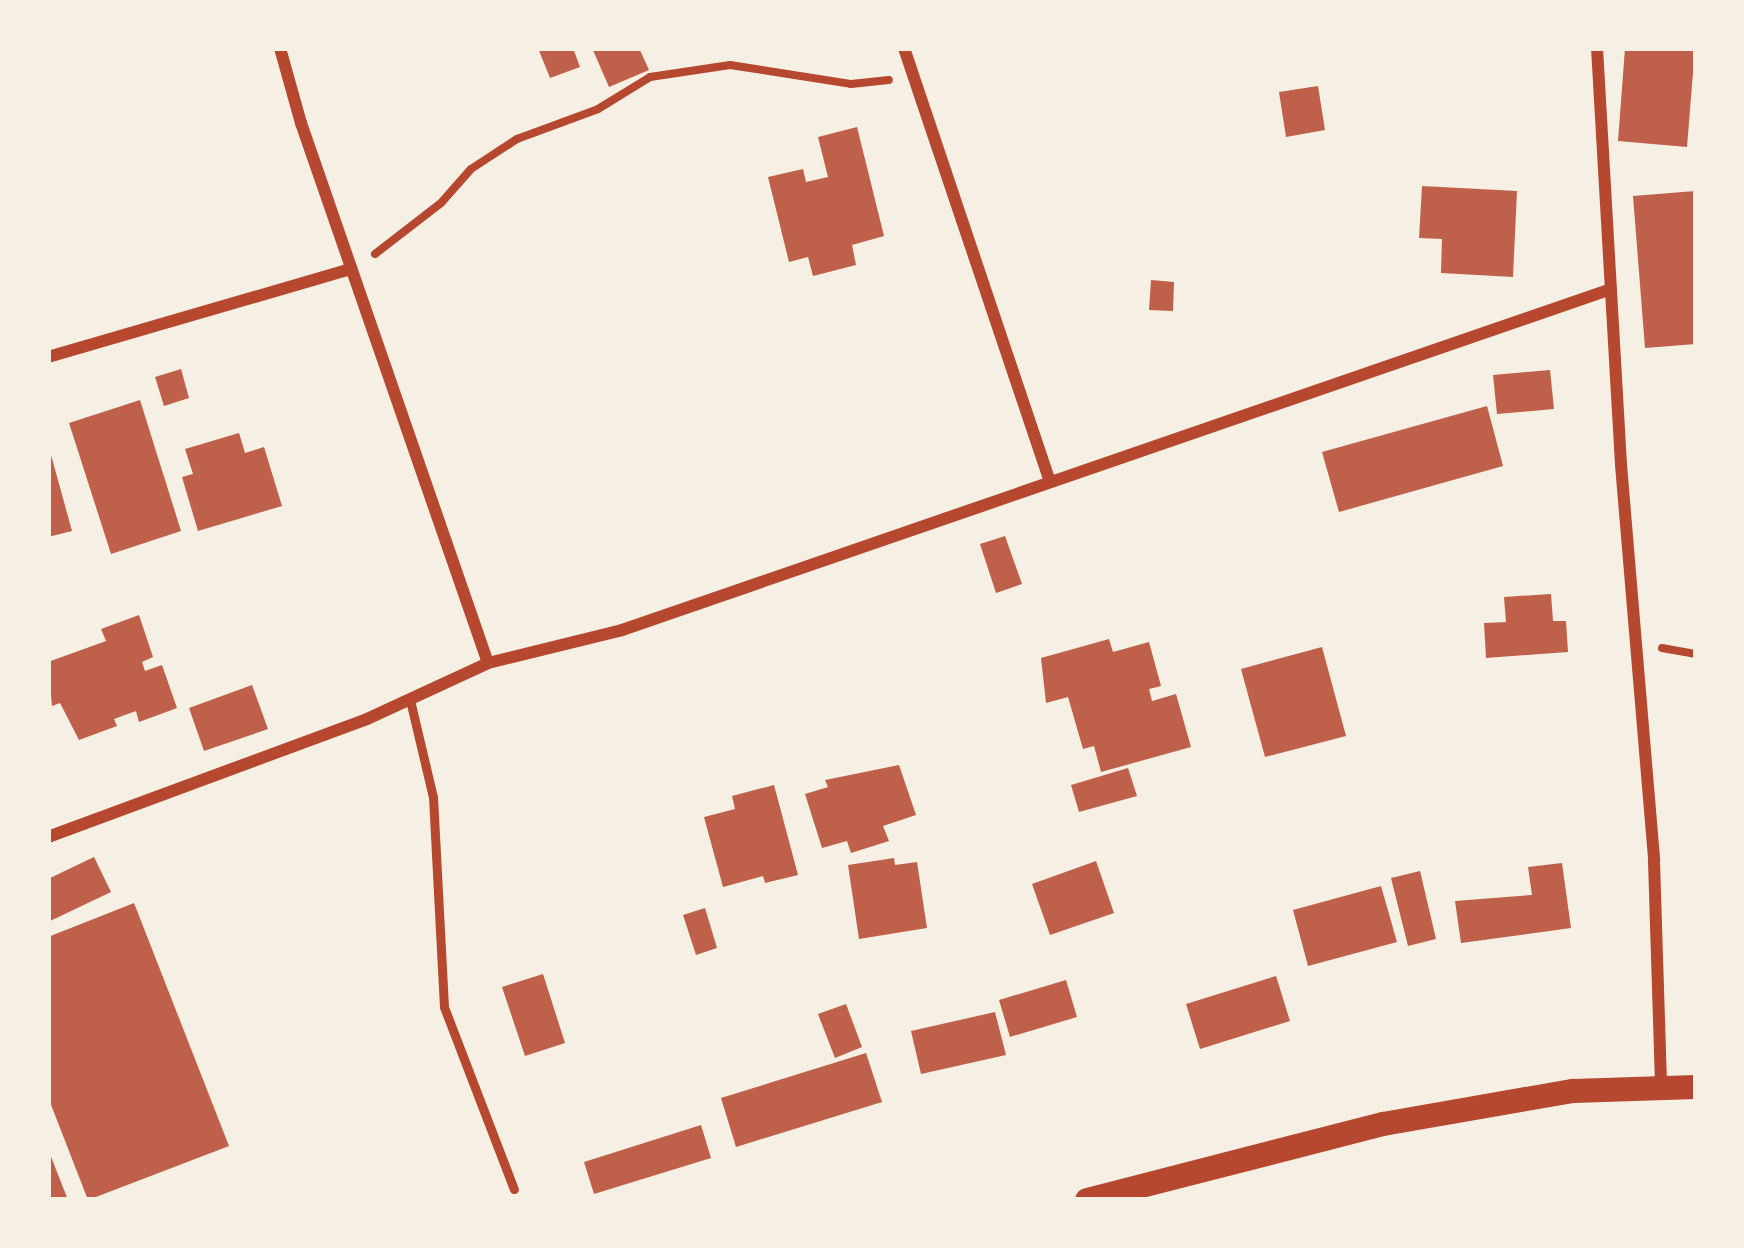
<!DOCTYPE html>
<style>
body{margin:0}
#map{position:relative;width:1744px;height:1248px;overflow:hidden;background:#f6efe4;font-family:"Titillium Web",sans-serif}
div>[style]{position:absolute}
.building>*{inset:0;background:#bf614a}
.path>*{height:8px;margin:-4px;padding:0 4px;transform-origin:4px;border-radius:4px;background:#b5482f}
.service>*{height:9px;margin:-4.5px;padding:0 4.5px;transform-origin:4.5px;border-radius:4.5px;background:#b5482f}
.minor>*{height:12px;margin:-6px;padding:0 6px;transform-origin:6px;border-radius:6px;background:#b5482f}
.secondary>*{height:24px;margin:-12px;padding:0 12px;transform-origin:12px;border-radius:12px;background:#b5482f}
span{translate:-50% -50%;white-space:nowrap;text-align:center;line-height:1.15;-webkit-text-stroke:9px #f6efe4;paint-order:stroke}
.frame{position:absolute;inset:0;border:51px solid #f6efe4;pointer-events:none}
</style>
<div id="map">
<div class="building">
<i style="clip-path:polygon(538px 48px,573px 48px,580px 67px,550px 78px)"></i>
<i style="clip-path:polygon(592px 48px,639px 48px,649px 70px,609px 87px)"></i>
<i style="clip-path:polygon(1625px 48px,1695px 48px,1687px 147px,1618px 141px)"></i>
<i style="clip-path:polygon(1318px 86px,1325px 130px,1286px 137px,1279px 92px)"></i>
<i style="clip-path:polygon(857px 127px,884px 236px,852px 245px,856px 265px,813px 276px,808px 257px,789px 262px,768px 177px,803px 169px,806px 182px,828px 177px,818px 137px)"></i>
<i style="clip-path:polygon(1422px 186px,1517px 191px,1513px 277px,1441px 273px,1442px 239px,1419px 238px)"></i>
<i style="clip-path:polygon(1695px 191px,1696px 344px,1645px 348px,1633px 196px)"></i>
<i style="clip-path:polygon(1151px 280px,1174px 282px,1173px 311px,1149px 310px)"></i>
<i style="clip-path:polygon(181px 369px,189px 398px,164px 406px,155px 377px)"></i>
<i style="clip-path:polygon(1550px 370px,1554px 409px,1497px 414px,1493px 375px)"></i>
<i style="clip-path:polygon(140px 400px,181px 531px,111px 554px,69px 423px)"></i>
<i style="clip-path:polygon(1487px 406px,1503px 466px,1339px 512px,1322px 452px)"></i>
<i style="clip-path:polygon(239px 433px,245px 453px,264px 447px,282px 506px,198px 531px,182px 477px,193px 474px,185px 449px)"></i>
<i style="clip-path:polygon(48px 444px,72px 531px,48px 537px)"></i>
<i style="clip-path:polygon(1005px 536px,1022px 584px,996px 593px,980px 544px)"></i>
<i style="clip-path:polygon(1551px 594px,1553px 621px,1566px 621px,1568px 652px,1486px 658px,1484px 623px,1506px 622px,1504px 597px)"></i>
<i style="clip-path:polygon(139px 615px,153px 657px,142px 662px,145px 671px,162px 665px,177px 708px,139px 722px,136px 711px,114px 719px,117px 726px,79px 740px,60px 703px,52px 706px,48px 662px,106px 641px,101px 629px)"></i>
<i style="clip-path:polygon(1109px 639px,1113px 652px,1149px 642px,1161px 686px,1149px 689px,1152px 701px,1176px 694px,1191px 747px,1101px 772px,1094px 746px,1083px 749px,1068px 697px,1046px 703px,1041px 658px)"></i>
<i style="clip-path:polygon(1322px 647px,1346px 736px,1265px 757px,1241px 669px)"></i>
<i style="clip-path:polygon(252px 685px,268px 729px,204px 751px,189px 708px)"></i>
<i style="clip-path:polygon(899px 765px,916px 815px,883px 826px,889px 841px,851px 853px,847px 841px,822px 848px,805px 794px,828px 787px,825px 780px)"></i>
<i style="clip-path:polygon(1128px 768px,1137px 796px,1079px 812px,1071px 785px)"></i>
<i style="clip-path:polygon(774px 785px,798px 875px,765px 883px,763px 876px,723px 887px,704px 817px,735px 809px,732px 796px)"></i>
<i style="clip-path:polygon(94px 857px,111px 892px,48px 922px,48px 879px)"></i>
<i style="clip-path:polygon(894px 858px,895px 865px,917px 862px,927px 928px,859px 939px,848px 865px)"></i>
<i style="clip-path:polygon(1096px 861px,1114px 913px,1050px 935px,1032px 884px)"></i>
<i style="clip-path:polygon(1562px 863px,1571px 928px,1461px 943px,1455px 901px,1532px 895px,1528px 867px)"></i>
<i style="clip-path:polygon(1420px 871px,1436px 939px,1408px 946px,1391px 878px)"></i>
<i style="clip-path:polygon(1381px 886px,1397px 942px,1308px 966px,1293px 910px)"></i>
<i style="clip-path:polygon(134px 903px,229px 1146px,88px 1200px,48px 1097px,48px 937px)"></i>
<i style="clip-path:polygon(705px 908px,717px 948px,696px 955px,683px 915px)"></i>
<i style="clip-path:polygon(543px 974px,565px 1043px,525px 1056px,502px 987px)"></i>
<i style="clip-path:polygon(1276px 976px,1290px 1021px,1200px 1049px,1186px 1004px)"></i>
<i style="clip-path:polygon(1066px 980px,1077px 1017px,1010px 1037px,999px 1000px)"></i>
<i style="clip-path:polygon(846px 1004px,862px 1047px,835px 1058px,818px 1014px)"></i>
<i style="clip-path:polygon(995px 1012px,1006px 1055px,921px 1074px,911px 1031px)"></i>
<i style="clip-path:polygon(866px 1053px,882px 1102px,736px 1147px,721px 1098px)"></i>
<i style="clip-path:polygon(701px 1125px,711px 1158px,594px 1194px,584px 1162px)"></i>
<i style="clip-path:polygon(48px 1149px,68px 1200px,48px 1200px)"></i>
</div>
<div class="path">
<i style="left:375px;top:254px;width:83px;rotate:-37.7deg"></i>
<i style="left:441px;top:203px;width:45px;rotate:-48.6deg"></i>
<i style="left:471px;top:169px;width:55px;rotate:-33.1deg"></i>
<i style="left:517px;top:139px;width:86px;rotate:-20.3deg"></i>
<i style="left:598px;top:109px;width:61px;rotate:-31.6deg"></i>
<i style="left:650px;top:77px;width:81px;rotate:-8.5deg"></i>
<i style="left:730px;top:65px;width:122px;rotate:8.9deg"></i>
<i style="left:851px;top:84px;width:38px;rotate:-6deg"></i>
<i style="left:1662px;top:648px;width:35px;rotate:10deg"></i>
</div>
<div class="service">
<i style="left:410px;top:700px;width:100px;rotate:76.7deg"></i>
<i style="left:433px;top:797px;width:210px;rotate:87deg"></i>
<i style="left:444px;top:1007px;width:195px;rotate:69deg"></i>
</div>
<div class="minor">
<i style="left:280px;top:48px;width:78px;rotate:74.4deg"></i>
<i style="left:301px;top:123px;width:571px;rotate:70.9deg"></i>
<i style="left:904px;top:48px;width:457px;rotate:71.4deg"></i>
<i style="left:1597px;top:48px;width:418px;rotate:86.7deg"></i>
<i style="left:1621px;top:465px;width:397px;rotate:85.2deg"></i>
<i style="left:1654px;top:861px;width:225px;rotate:88.2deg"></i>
<i style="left:48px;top:357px;width:316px;rotate:-16.2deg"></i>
<i style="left:48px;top:837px;width:340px;rotate:-20.3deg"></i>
<i style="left:367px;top:719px;width:133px;rotate:-24.8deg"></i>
<i style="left:488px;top:663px;width:138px;rotate:-13.8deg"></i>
<i style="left:622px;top:630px;width:1046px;rotate:-19.02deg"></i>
</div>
<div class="secondary">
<i style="left:1087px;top:1200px;width:306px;rotate:-14.4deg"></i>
<i style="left:1383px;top:1124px;width:193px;rotate:-9.9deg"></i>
<i style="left:1573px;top:1091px;width:123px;rotate:-1.9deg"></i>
</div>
<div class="frame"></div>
</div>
